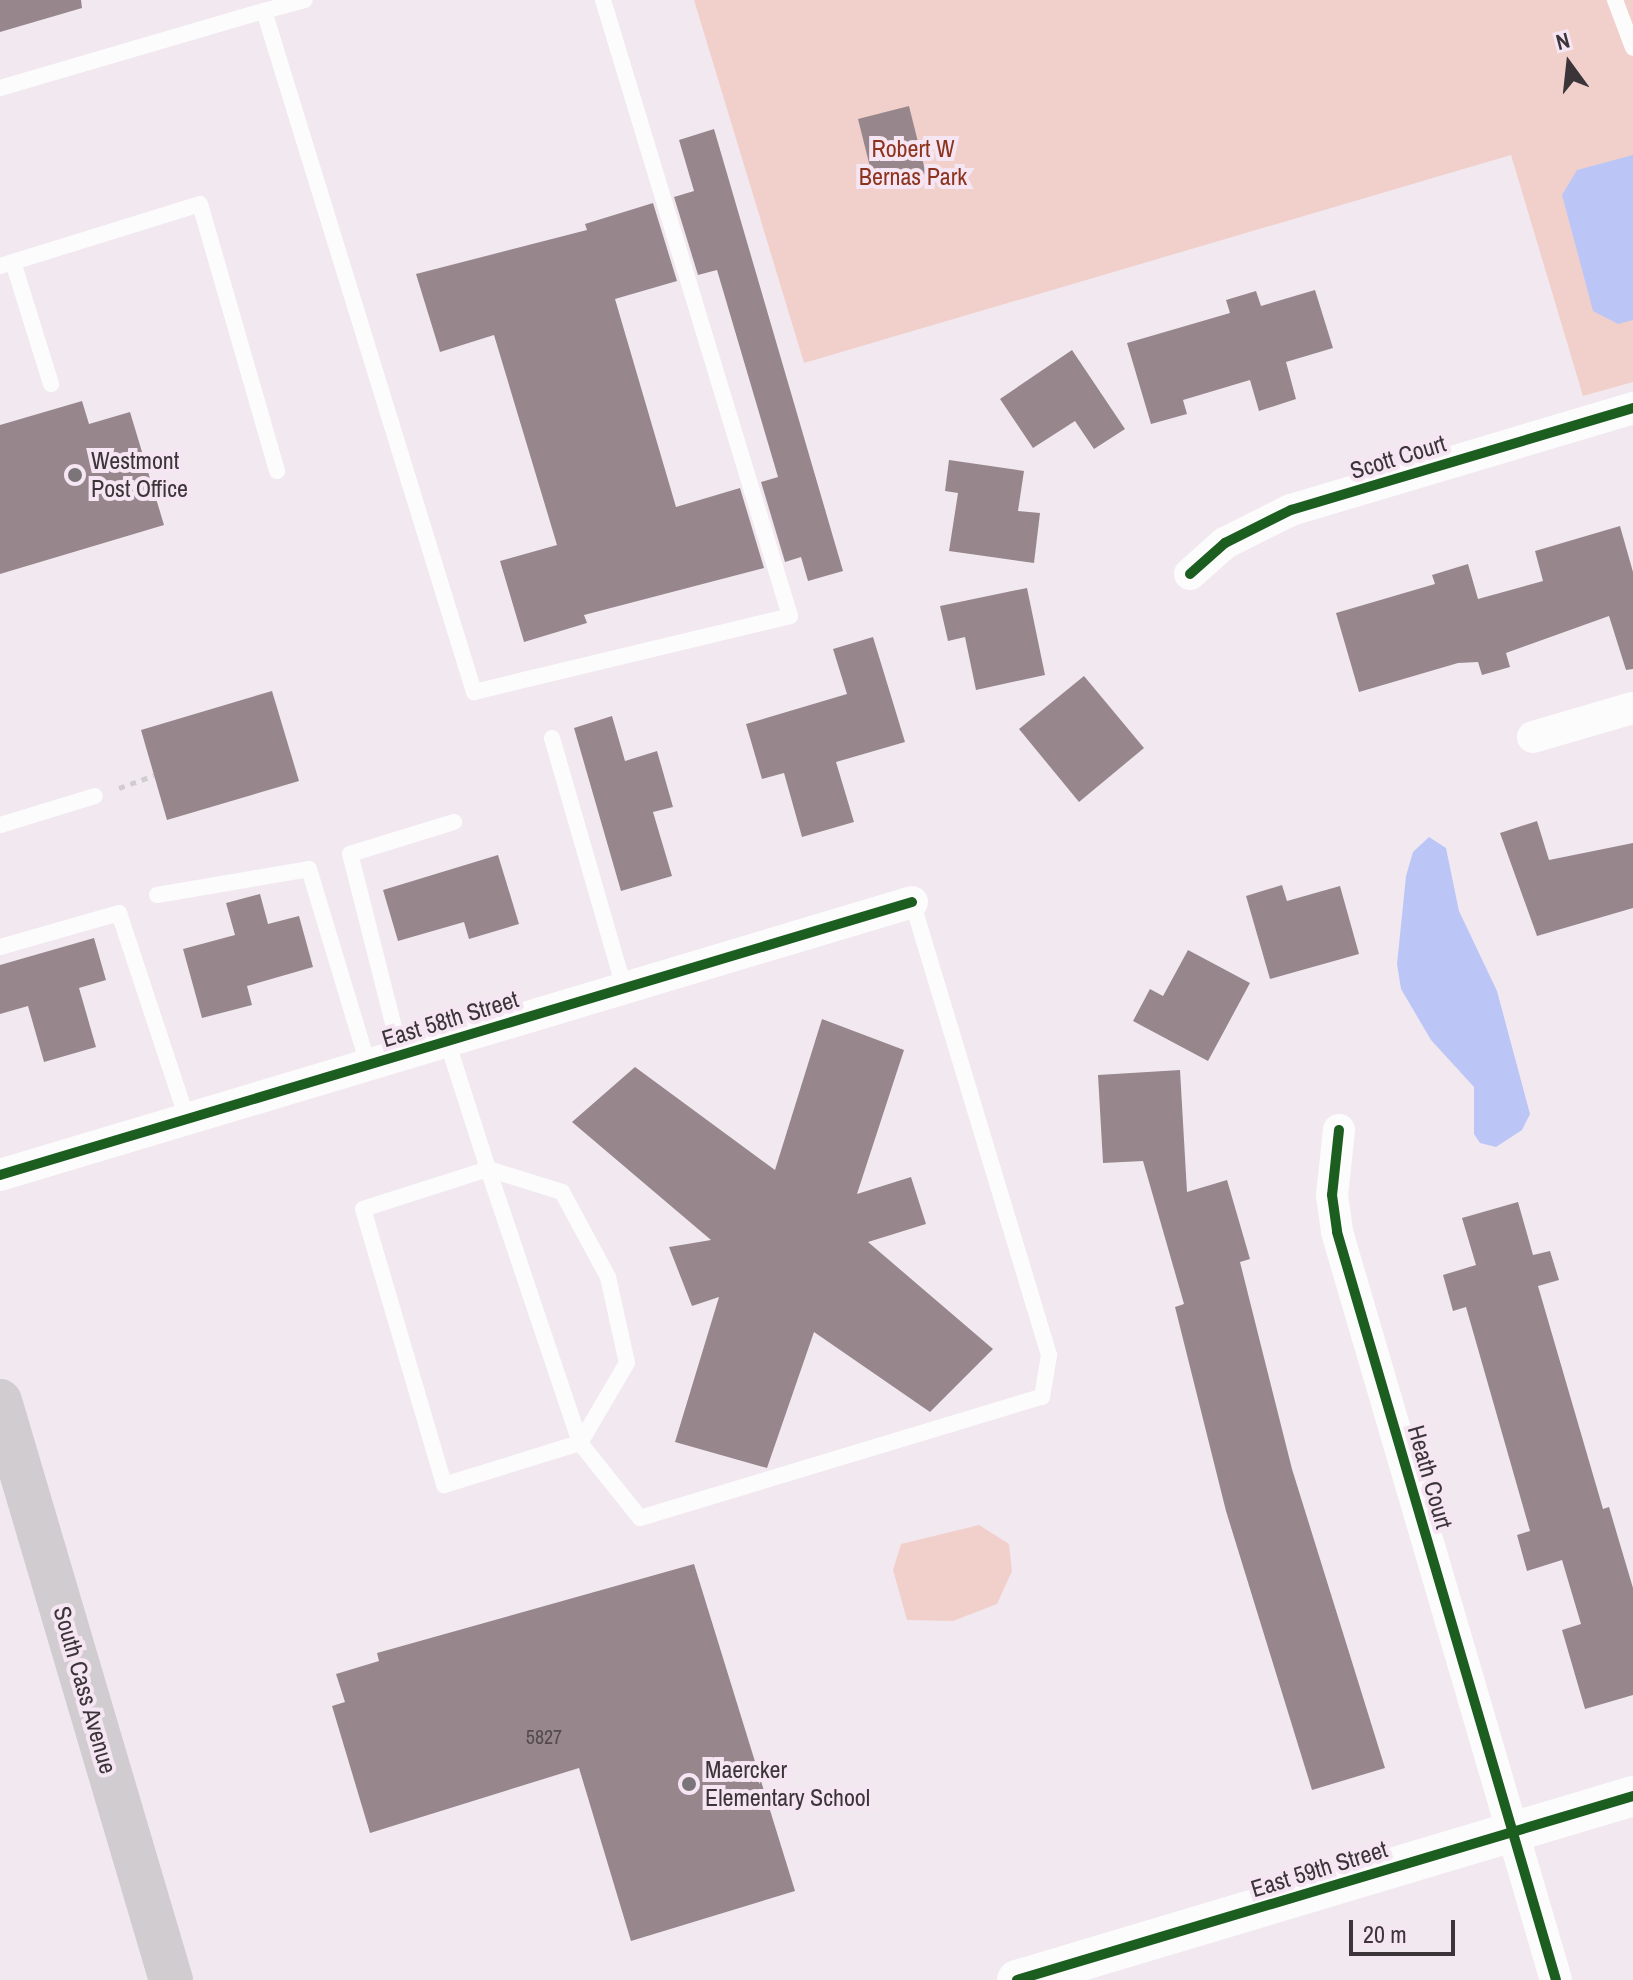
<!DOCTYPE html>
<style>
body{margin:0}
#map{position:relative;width:1633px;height:1980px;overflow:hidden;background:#f2e9f0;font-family:"Archivo Narrow",sans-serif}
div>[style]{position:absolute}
.green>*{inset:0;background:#f1d0cb}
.water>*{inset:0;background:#bcc6f6}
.building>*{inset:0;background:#97878d}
.path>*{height:5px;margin-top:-2.5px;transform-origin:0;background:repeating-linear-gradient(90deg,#d0cdcf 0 6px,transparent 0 12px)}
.service>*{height:16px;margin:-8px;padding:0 8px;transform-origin:8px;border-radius:8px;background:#fdfcfd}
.minor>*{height:32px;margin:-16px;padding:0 16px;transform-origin:16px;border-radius:16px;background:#fdfcfd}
.tertiary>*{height:40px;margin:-20px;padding:0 20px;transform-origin:20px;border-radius:20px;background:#fdfcfd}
.secondary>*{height:44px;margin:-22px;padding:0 22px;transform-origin:22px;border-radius:22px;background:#d0cccf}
.cycleway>*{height:10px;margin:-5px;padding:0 5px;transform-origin:5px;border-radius:5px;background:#1b5e20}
.dots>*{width:22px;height:22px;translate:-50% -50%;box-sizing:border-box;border:4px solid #f6e5f2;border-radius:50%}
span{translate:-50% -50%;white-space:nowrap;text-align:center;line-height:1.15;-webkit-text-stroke:8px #f6e5f2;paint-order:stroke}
.number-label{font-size:20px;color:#524a4e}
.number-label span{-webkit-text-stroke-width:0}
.park-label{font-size:24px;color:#8d341e}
.street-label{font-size:24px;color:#3b3539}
.poi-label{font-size:24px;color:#3b3539}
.left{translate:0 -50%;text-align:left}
.north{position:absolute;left:1529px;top:24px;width:80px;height:80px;-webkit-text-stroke:6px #f6e5f2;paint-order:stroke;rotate:345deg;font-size:22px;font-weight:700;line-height:32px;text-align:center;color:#3b3539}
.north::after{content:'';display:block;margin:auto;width:28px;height:36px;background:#3b3539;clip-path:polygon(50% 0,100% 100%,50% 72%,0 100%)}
.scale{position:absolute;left:1349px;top:1920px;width:106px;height:36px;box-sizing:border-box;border:4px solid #3b3539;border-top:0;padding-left:10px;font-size:24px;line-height:28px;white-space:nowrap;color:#3b3539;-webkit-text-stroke:6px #f6e5f2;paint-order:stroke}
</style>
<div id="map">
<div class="green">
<i style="clip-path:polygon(694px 0,1633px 0,1633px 382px,1583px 396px,1511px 155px,804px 363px)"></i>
<i style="clip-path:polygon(979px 1525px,1009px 1544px,1012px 1571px,997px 1604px,953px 1621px,907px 1620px,893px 1570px,901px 1544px)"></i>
</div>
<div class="water">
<i style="clip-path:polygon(1633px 155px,1633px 320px,1618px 324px,1593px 311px,1562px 195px,1577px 170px)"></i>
<i style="clip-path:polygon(1429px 837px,1446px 848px,1459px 911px,1497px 991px,1530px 1114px,1522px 1130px,1496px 1147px,1480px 1143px,1474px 1134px,1474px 1087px,1431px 1040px,1401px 989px,1397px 964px,1406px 876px,1413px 852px)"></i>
</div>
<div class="building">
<i style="clip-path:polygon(0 0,81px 0,82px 8px,0 32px)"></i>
<i style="clip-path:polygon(909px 106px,926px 174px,875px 187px,858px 119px)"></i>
<i style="clip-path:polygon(714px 129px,843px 571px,808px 581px,801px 557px,785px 562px,761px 482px,778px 477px,717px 270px,698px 275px,674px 197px,694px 191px,679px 140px)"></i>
<i style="clip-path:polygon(653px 203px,677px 281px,615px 299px,676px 507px,740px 488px,764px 568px,584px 615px,587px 623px,524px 642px,500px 561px,557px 545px,494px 335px,440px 352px,416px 274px,587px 230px,585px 224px)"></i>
<i style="clip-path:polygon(1315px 290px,1333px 348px,1286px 362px,1296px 399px,1259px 411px,1250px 380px,1183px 400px,1187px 414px,1151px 424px,1127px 343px,1230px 313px,1226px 300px,1256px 291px,1261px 306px)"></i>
<i style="clip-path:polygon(1072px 350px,1125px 429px,1094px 449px,1075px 421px,1033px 448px,1000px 399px)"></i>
<i style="clip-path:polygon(82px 401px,89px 424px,130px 412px,164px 525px,0 574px,0 425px)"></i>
<i style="clip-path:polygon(949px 460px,1024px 471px,1018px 511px,1040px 513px,1034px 563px,949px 551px,958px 493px,945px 491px)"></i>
<i style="clip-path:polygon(1620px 526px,1633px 572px,1633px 669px,1626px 670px,1609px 616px,1506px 653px,1510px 667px,1482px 675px,1478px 662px,1458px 663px,1359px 692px,1336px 613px,1435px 584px,1432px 575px,1468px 564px,1478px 599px,1543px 581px,1535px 551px)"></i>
<i style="clip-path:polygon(1027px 588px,1045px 675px,976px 690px,965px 637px,948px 641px,940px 606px)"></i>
<i style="clip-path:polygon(873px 637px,905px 742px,836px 762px,854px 822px,802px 837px,784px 773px,762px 779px,746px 724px,847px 694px,833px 649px)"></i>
<i style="clip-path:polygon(1084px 676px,1144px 748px,1079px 802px,1019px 729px)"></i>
<i style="clip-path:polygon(272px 691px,299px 781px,167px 820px,141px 730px)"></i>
<i style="clip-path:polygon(612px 716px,625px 761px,657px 751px,673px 807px,653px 812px,672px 876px,621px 891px,574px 728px)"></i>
<i style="clip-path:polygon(1537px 821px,1549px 860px,1633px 843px,1633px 908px,1537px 936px,1500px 833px)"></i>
<i style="clip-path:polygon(498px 855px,519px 924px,469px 939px,464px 922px,398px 941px,383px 890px)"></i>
<i style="clip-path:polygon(1282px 885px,1287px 901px,1340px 886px,1359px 954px,1270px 979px,1246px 896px)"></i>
<i style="clip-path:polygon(260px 894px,268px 924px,299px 916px,313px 967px,247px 986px,252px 1005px,202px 1018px,183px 949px,235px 935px,226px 903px)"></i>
<i style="clip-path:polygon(94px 938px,106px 980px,79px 988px,96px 1047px,44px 1062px,28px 1006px,0 1014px,0 965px)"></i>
<i style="clip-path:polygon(1188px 950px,1250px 983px,1208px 1061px,1133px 1021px,1150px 989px,1163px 996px)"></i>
<i style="clip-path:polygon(822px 1019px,904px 1050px,857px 1194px,911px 1177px,926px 1224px,868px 1242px,993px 1349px,930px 1412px,814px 1332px,767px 1468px,675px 1442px,719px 1297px,692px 1306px,669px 1247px,711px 1240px,572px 1122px,635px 1067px,775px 1170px)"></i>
<i style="clip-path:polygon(1180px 1070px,1187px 1192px,1227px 1180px,1250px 1259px,1240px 1262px,1292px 1469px,1385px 1768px,1312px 1790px,1226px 1511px,1175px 1307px,1184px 1304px,1143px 1161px,1103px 1163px,1098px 1075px)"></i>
<i style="clip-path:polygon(1518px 1202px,1533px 1255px,1550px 1251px,1559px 1280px,1538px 1286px,1603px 1509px,1609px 1507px,1633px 1588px,1633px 1695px,1585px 1709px,1562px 1630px,1581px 1624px,1562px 1560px,1527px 1571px,1517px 1535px,1530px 1531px,1466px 1307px,1453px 1311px,1443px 1275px,1476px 1265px,1462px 1218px)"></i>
<i style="clip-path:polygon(694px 1564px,795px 1891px,631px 1941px,579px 1768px,370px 1833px,332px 1706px,345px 1702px,336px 1674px,379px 1661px,377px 1653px)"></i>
</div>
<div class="path">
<i style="left:119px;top:788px;width:37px;rotate:-20deg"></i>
</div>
<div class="service">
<i style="left:1615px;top:0;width:51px;rotate:69.4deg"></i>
<i style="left:264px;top:11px;width:42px;rotate:-15deg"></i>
<i style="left:0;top:88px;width:275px;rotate:-16.3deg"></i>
<i style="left:264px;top:11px;width:713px;rotate:72.86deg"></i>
<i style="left:474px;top:692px;width:325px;rotate:-13.5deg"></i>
<i style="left:790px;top:616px;width:644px;rotate:-106.89deg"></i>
<i style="left:13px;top:262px;width:128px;rotate:72.7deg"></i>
<i style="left:0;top:266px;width:209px;rotate:-17.2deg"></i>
<i style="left:200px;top:204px;width:278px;rotate:73.9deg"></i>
<i style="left:552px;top:738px;width:260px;rotate:73.9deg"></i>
<i style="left:0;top:825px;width:99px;rotate:-17deg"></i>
<i style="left:157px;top:895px;width:154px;rotate:-9.7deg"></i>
<i style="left:309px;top:869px;width:205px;rotate:73.2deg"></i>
<i style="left:0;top:947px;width:124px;rotate:-15.9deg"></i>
<i style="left:119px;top:913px;width:217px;rotate:71.7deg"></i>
<i style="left:447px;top:1041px;width:134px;rotate:72.2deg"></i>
<i style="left:488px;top:1169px;width:131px;rotate:162.3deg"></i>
<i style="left:363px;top:1209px;width:288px;rotate:73.6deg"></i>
<i style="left:444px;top:1485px;width:142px;rotate:-17.2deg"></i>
<i style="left:580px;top:1443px;width:93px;rotate:-59.6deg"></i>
<i style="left:627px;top:1363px;width:88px;rotate:-102.5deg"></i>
<i style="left:608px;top:1277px;width:97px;rotate:-118.4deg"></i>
<i style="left:562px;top:1192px;width:77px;rotate:-162.7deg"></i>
<i style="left:401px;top:1055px;width:207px;rotate:-104.2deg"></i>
<i style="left:350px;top:854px;width:109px;rotate:-17.1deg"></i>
<i style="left:488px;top:1169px;width:289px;rotate:71.4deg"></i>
<i style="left:580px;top:1443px;width:96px;rotate:51.3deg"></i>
<i style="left:640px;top:1518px;width:420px;rotate:-16.8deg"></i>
<i style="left:1042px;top:1397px;width:43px;rotate:-80.5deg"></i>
<i style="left:1049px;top:1355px;width:473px;rotate:-106.8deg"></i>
</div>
<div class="minor">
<i style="left:1190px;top:574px;width:47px;rotate:-41.5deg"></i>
<i style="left:1225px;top:543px;width:74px;rotate:-26.6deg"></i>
<i style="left:1291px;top:510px;width:357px;rotate:-16.6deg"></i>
<i style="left:1533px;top:737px;width:104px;rotate:-16.2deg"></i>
<i style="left:1339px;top:1130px;width:65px;rotate:96.1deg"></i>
<i style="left:1332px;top:1195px;width:37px;rotate:82deg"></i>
<i style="left:1337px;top:1232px;width:779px;rotate:73.68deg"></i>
<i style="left:0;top:1175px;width:952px;rotate:-16.66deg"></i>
</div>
<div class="tertiary">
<i style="left:1017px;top:1980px;width:643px;rotate:-16.63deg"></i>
</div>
<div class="secondary">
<i style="left:0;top:1401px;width:604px;rotate:73.55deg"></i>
</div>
<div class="cycleway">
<i style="left:1190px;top:574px;width:47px;rotate:-41.5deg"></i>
<i style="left:1225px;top:543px;width:74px;rotate:-26.6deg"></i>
<i style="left:1291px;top:510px;width:357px;rotate:-16.6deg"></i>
<i style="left:1339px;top:1130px;width:65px;rotate:96.1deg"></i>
<i style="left:1332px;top:1195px;width:37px;rotate:82deg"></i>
<i style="left:1337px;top:1232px;width:779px;rotate:73.68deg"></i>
<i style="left:0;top:1175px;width:952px;rotate:-16.66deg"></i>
<i style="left:1017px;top:1980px;width:643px;rotate:-16.63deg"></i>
</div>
<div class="dots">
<i style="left:75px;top:475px;background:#7b7479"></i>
<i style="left:689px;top:1784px;background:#7b7479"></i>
</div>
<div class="number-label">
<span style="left:544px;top:1736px">5827</span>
</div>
<div class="park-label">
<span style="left:913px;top:163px">Robert W<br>Bernas Park</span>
</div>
<div class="street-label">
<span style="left:1398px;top:457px;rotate:-17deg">Scott Court</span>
<span style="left:450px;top:1019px;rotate:-17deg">East 58th Street</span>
<span style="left:1430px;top:1477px;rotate:74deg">Heath Court</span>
<span style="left:85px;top:1690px;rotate:74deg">South Cass Avenue</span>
<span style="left:1319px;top:1869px;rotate:-17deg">East 59th Street</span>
</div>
<div class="poi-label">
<span class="left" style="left:91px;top:475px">Westmont<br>Post Office</span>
<span class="left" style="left:705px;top:1784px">Maercker<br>Elementary School</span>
</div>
<div class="north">N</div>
<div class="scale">20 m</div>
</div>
